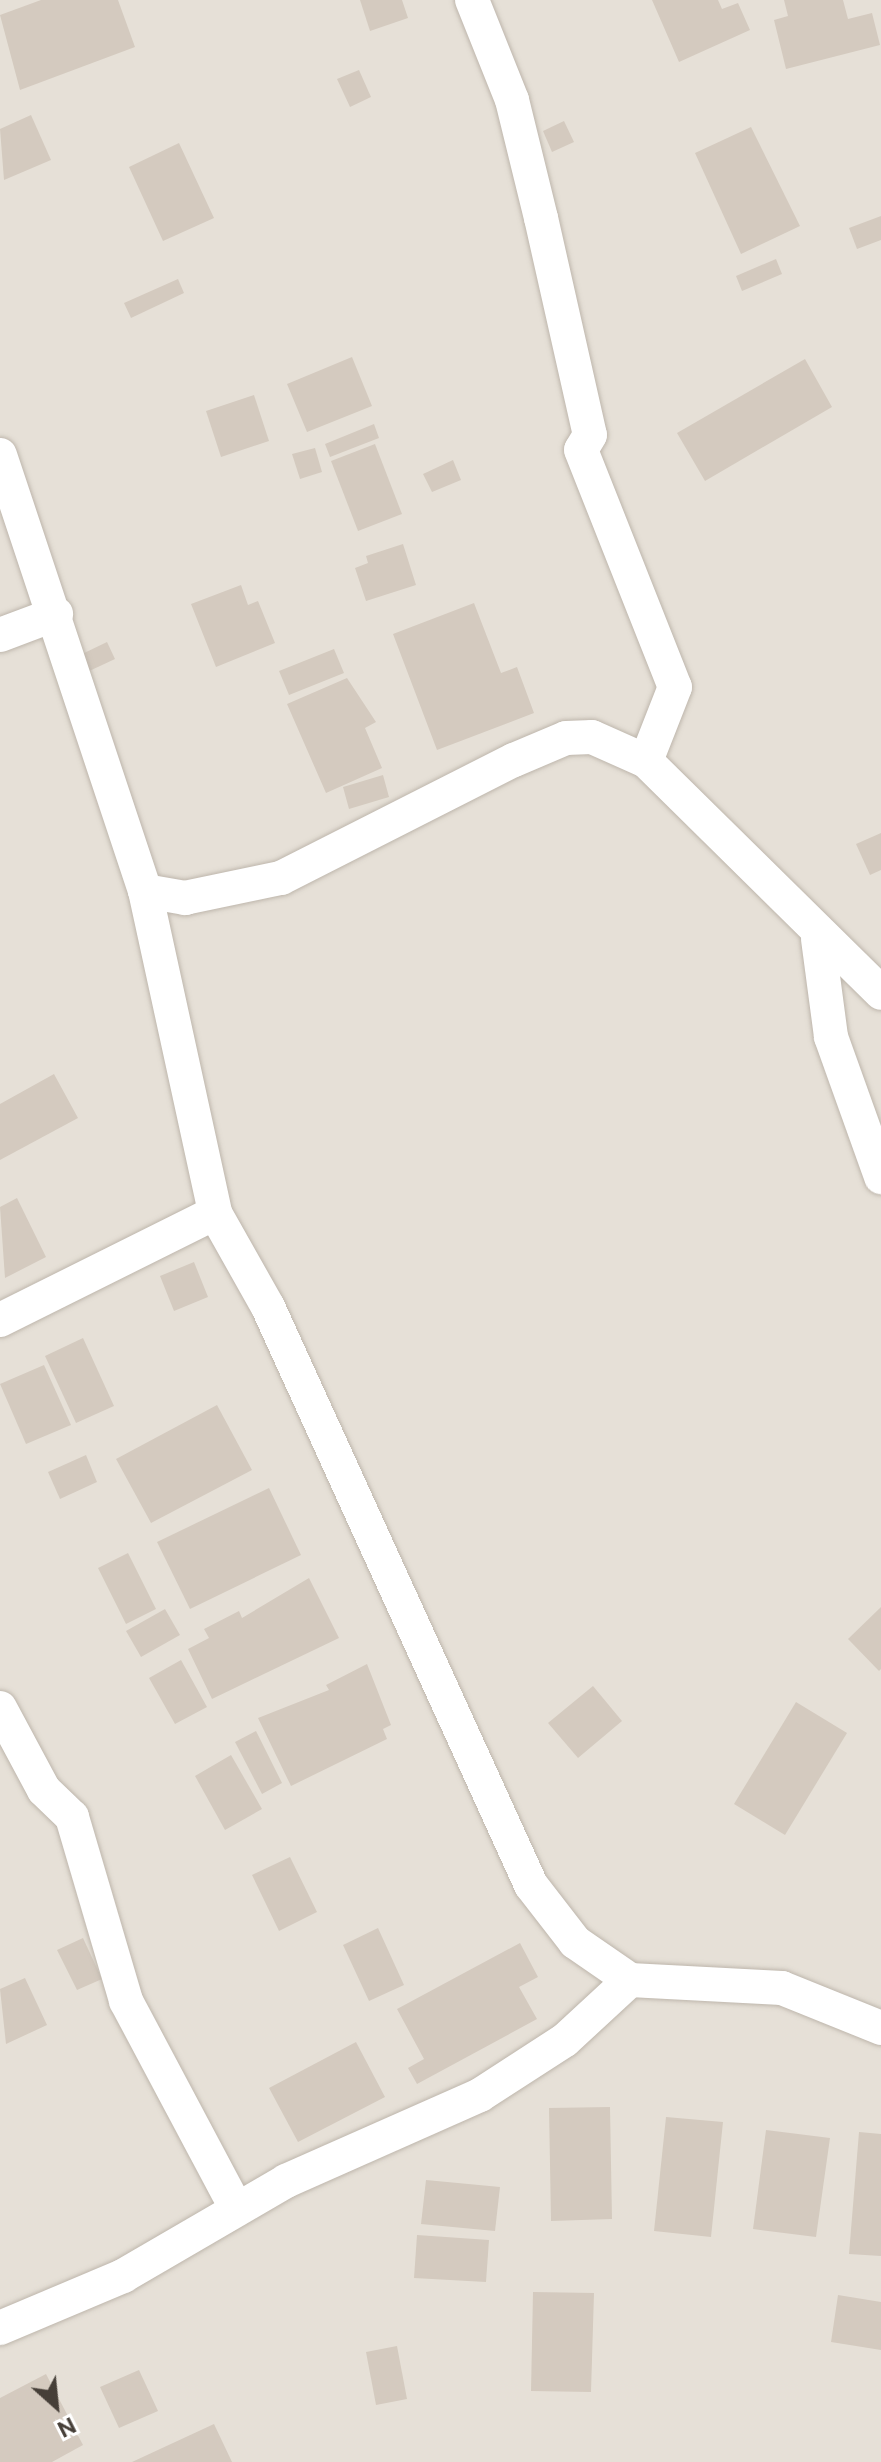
<!DOCTYPE html>
<style>
body{margin:0}
#map{position:relative;width:881px;height:2462px;overflow:hidden;background:#f3efe9;font-family:"Public Sans",sans-serif}
div>[style]{position:absolute}
.residential>*{inset:0;background:#e6e0d7}
.building>*{inset:0;background:#d4cabf}
.roads{filter:drop-shadow(0 0 2px #beb6ac) drop-shadow(0 0 2px #beb6ac)}
.street>*{height:34px;margin:-17px;padding:0 17px;transform-origin:17px;border-radius:17px;background:#fff}
span{translate:-50% -50%;white-space:nowrap;text-align:center;line-height:1.15;-webkit-text-stroke:8px #fff;paint-order:stroke}
.north{position:absolute;left:16px;top:2366px;width:80px;height:80px;-webkit-text-stroke:6px #fff;paint-order:stroke;rotate:153deg;font-size:22px;font-weight:700;line-height:32px;text-align:center;color:#463f38}
.north::after{content:'';display:block;margin:auto;width:28px;height:36px;background:#463f38;clip-path:polygon(50% 0,100% 100%,50% 72%,0 100%)}
</style>
<div id="map">
<div class="residential">
<i style="clip-path:polygon(0 0,881px 0,881px 2462px,0 2462px)"></i>
</div>
<div class="building">
<i style="clip-path:polygon(41px 0,118px 0,135px 47px,20px 90px,0 15px)"></i>
<i style="clip-path:polygon(360px 0,402px 0,408px 18px,370px 31px)"></i>
<i style="clip-path:polygon(652px 0,718px 0,722px 9px,738px 3px,750px 30px,679px 62px)"></i>
<i style="clip-path:polygon(784px 0,843px 0,848px 19px,872px 13px,880px 45px,786px 69px,774px 20px,788px 16px)"></i>
<i style="clip-path:polygon(359px 70px,371px 97px,350px 107px,337px 79px)"></i>
<i style="clip-path:polygon(31px 115px,51px 160px,4px 180px,0 129px)"></i>
<i style="clip-path:polygon(564px 121px,574px 142px,552px 152px,543px 131px)"></i>
<i style="clip-path:polygon(751px 127px,800px 226px,741px 254px,695px 153px)"></i>
<i style="clip-path:polygon(179px 143px,214px 218px,163px 241px,129px 167px)"></i>
<i style="clip-path:polygon(881px 216px,881px 240px,857px 249px,849px 228px)"></i>
<i style="clip-path:polygon(776px 259px,782px 274px,742px 291px,736px 276px)"></i>
<i style="clip-path:polygon(178px 279px,184px 293px,131px 318px,124px 303px)"></i>
<i style="clip-path:polygon(352px 357px,372px 406px,307px 432px,287px 384px)"></i>
<i style="clip-path:polygon(805px 359px,832px 407px,705px 481px,677px 433px)"></i>
<i style="clip-path:polygon(254px 395px,269px 441px,221px 457px,206px 411px)"></i>
<i style="clip-path:polygon(374px 424px,379px 438px,330px 457px,325px 444px)"></i>
<i style="clip-path:polygon(375px 444px,402px 514px,358px 531px,331px 461px)"></i>
<i style="clip-path:polygon(315px 448px,322px 472px,300px 479px,292px 454px)"></i>
<i style="clip-path:polygon(453px 460px,461px 480px,432px 492px,423px 474px)"></i>
<i style="clip-path:polygon(403px 544px,416px 585px,366px 601px,355px 568px,368px 563px,366px 556px)"></i>
<i style="clip-path:polygon(241px 585px,248px 605px,258px 601px,275px 643px,216px 667px,191px 604px)"></i>
<i style="clip-path:polygon(474px 603px,501px 673px,517px 667px,534px 713px,437px 750px,393px 634px)"></i>
<i style="clip-path:polygon(107px 642px,115px 659px,85px 673px,78px 656px)"></i>
<i style="clip-path:polygon(334px 649px,344px 673px,289px 695px,279px 671px)"></i>
<i style="clip-path:polygon(347px 678px,376px 722px,365px 728px,382px 768px,326px 793px,287px 704px)"></i>
<i style="clip-path:polygon(383px 775px,389px 797px,349px 809px,343px 787px)"></i>
<i style="clip-path:polygon(881px 833px,881px 870px,870px 875px,856px 844px)"></i>
<i style="clip-path:polygon(54px 1074px,78px 1118px,0 1160px,0 1104px)"></i>
<i style="clip-path:polygon(17px 1198px,46px 1257px,5px 1278px,0 1207px)"></i>
<i style="clip-path:polygon(194px 1262px,208px 1297px,174px 1311px,160px 1276px)"></i>
<i style="clip-path:polygon(83px 1338px,114px 1406px,76px 1423px,45px 1356px)"></i>
<i style="clip-path:polygon(44px 1365px,71px 1425px,26px 1444px,0 1384px)"></i>
<i style="clip-path:polygon(217px 1405px,252px 1470px,151px 1523px,116px 1459px)"></i>
<i style="clip-path:polygon(86px 1455px,97px 1482px,60px 1499px,48px 1472px)"></i>
<i style="clip-path:polygon(269px 1488px,301px 1555px,190px 1609px,157px 1542px)"></i>
<i style="clip-path:polygon(128px 1553px,156px 1609px,126px 1624px,98px 1568px)"></i>
<i style="clip-path:polygon(309px 1578px,339px 1638px,212px 1699px,188px 1649px,209px 1638px,204px 1629px,239px 1611px,242px 1618px)"></i>
<i style="clip-path:polygon(881px 1607px,881px 1669px,879px 1671px,848px 1639px)"></i>
<i style="clip-path:polygon(165px 1609px,180px 1635px,141px 1657px,126px 1631px)"></i>
<i style="clip-path:polygon(181px 1660px,207px 1707px,175px 1724px,149px 1678px)"></i>
<i style="clip-path:polygon(367px 1664px,391px 1725px,383px 1729px,387px 1739px,291px 1786px,258px 1718px,329px 1690px,326px 1685px)"></i>
<i style="clip-path:polygon(593px 1686px,622px 1721px,578px 1758px,548px 1723px)"></i>
<i style="clip-path:polygon(796px 1702px,847px 1733px,785px 1835px,734px 1804px)"></i>
<i style="clip-path:polygon(256px 1731px,282px 1783px,262px 1794px,235px 1742px)"></i>
<i style="clip-path:polygon(231px 1755px,262px 1809px,225px 1830px,195px 1776px)"></i>
<i style="clip-path:polygon(290px 1857px,317px 1912px,279px 1931px,252px 1875px)"></i>
<i style="clip-path:polygon(378px 1928px,404px 1985px,369px 2001px,343px 1945px)"></i>
<i style="clip-path:polygon(83px 1938px,102px 1979px,77px 1990px,57px 1950px)"></i>
<i style="clip-path:polygon(520px 1943px,538px 1977px,519px 1987px,537px 2019px,417px 2084px,408px 2068px,424px 2059px,397px 2009px)"></i>
<i style="clip-path:polygon(25px 1978px,47px 2025px,6px 2044px,0 1989px)"></i>
<i style="clip-path:polygon(356px 2042px,385px 2097px,298px 2142px,269px 2088px)"></i>
<i style="clip-path:polygon(610px 2107px,612px 2219px,551px 2221px,549px 2108px)"></i>
<i style="clip-path:polygon(666px 2117px,723px 2122px,711px 2237px,654px 2231px)"></i>
<i style="clip-path:polygon(766px 2130px,830px 2138px,816px 2237px,753px 2229px)"></i>
<i style="clip-path:polygon(859px 2132px,881px 2134px,881px 2256px,849px 2254px)"></i>
<i style="clip-path:polygon(426px 2180px,500px 2187px,495px 2231px,421px 2224px)"></i>
<i style="clip-path:polygon(417px 2235px,489px 2240px,486px 2282px,414px 2278px)"></i>
<i style="clip-path:polygon(533px 2292px,594px 2293px,591px 2392px,531px 2391px)"></i>
<i style="clip-path:polygon(838px 2295px,881px 2302px,881px 2350px,831px 2342px)"></i>
<i style="clip-path:polygon(397px 2346px,407px 2399px,376px 2405px,366px 2352px)"></i>
<i style="clip-path:polygon(139px 2370px,158px 2411px,119px 2428px,100px 2387px)"></i>
<i style="clip-path:polygon(46px 2374px,83px 2445px,52px 2462px,0 2462px,0 2398px)"></i>
<i style="clip-path:polygon(214px 2424px,232px 2462px,132px 2462px)"></i>
</div>
<div class="roads">
<div class="street">
<i style="left:472px;top:0;width:108px;rotate:68.2deg"></i>
<i style="left:512px;top:100px;width:122px;rotate:76.2deg"></i>
<i style="left:541px;top:218px;width:222px;rotate:77.3deg"></i>
<i style="left:590px;top:435px;width:17px;rotate:121deg"></i>
<i style="left:581px;top:450px;width:255px;rotate:68.4deg"></i>
<i style="left:675px;top:687px;width:79px;rotate:111.4deg"></i>
<i style="left:0;top:455px;width:459px;rotate:71.6deg"></i>
<i style="left:145px;top:891px;width:330px;rotate:77.7deg"></i>
<i style="left:215px;top:1213px;width:108px;rotate:60.6deg"></i>
<i style="left:268px;top:1307px;width:635px;rotate:65.53deg"></i>
<i style="left:531px;top:1885px;width:72px;rotate:52.3deg"></i>
<i style="left:575px;top:1942px;width:67px;rotate:34.6deg"></i>
<i style="left:630px;top:1980px;width:152px;rotate:3deg"></i>
<i style="left:782px;top:1988px;width:107px;rotate:22deg"></i>
<i style="left:0;top:635px;width:60px;rotate:-20.6deg"></i>
<i style="left:145px;top:891px;width:41px;rotate:9.9deg"></i>
<i style="left:185px;top:898px;width:98px;rotate:-11.8deg"></i>
<i style="left:281px;top:878px;width:261px;rotate:-26.9deg"></i>
<i style="left:514px;top:760px;width:56px;rotate:-22.9deg"></i>
<i style="left:566px;top:738px;width:26px;rotate:-2deg"></i>
<i style="left:592px;top:737px;width:59px;rotate:24deg"></i>
<i style="left:646px;top:761px;width:330px;rotate:44.6deg"></i>
<i style="left:818px;top:939px;width:99px;rotate:82.4deg"></i>
<i style="left:831px;top:1037px;width:149px;rotate:70.3deg"></i>
<i style="left:0;top:1320px;width:240px;rotate:-26.5deg"></i>
<i style="left:0;top:1708px;width:93px;rotate:61.8deg"></i>
<i style="left:44px;top:1790px;width:39px;rotate:44deg"></i>
<i style="left:72px;top:1817px;width:192px;rotate:73.6deg"></i>
<i style="left:126px;top:2001px;width:234px;rotate:62deg"></i>
<i style="left:0;top:2328px;width:134px;rotate:-22.9deg"></i>
<i style="left:123px;top:2276px;width:189px;rotate:-30.2deg"></i>
<i style="left:286px;top:2181px;width:212px;rotate:-23.9deg"></i>
<i style="left:480px;top:2095px;width:101px;rotate:-32.9deg"></i>
<i style="left:565px;top:2040px;width:88px;rotate:-42.7deg"></i>
</div>
</div>
<div class="north">N</div>
</div>
